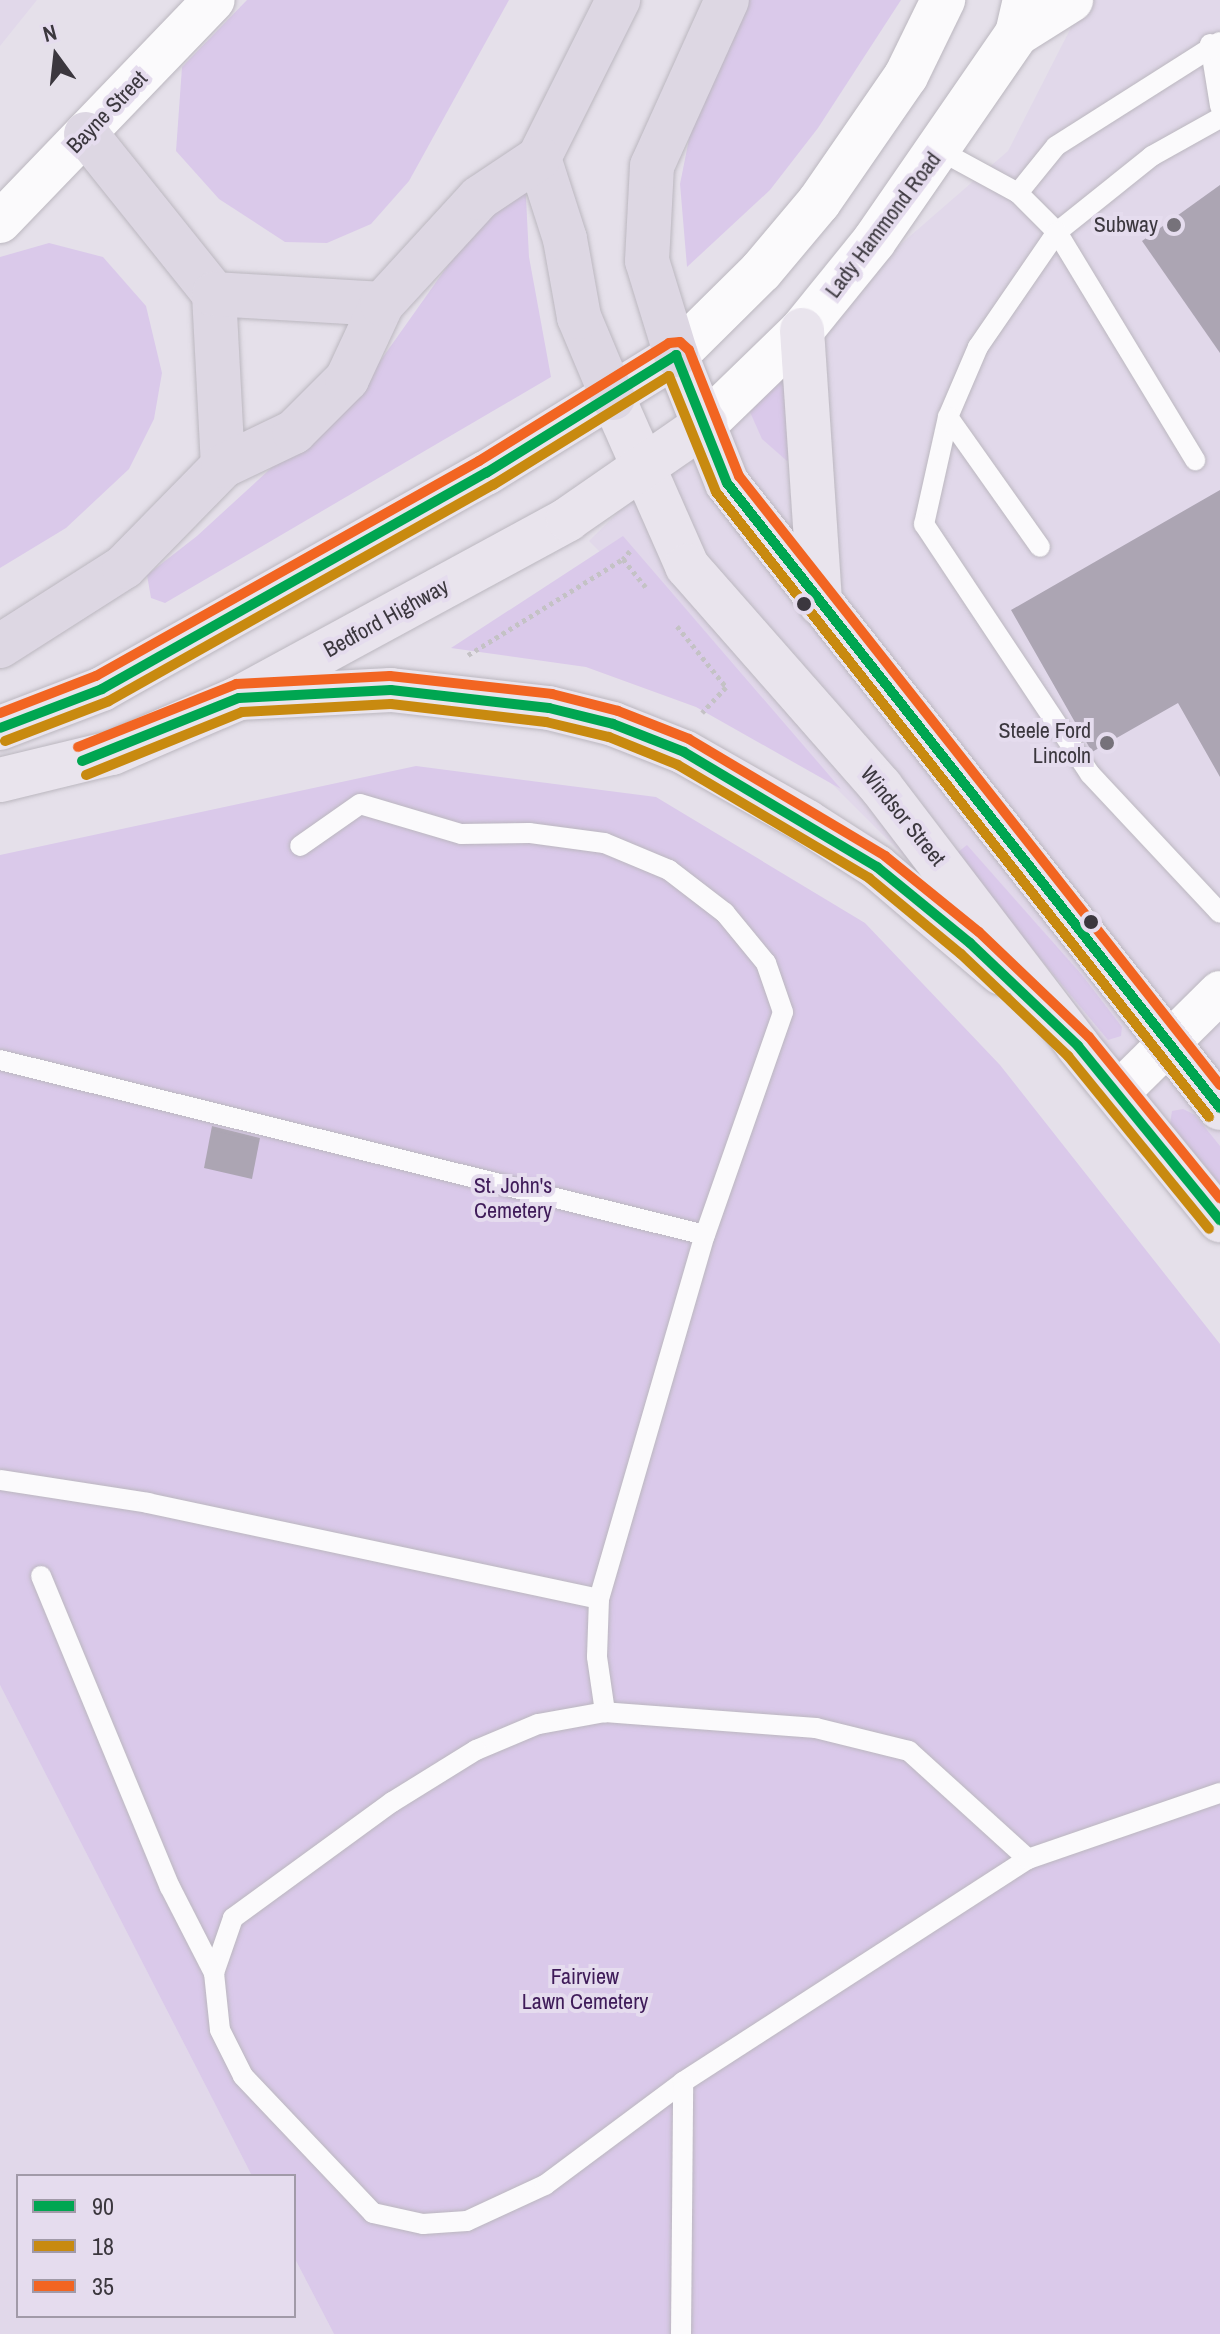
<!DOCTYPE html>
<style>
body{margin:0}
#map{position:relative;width:1220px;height:2334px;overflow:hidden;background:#e5e0ea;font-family:"Archivo Narrow",sans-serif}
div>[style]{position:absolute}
.built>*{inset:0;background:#e1d8ea}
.green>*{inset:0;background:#dac9ea}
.building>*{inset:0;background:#aca5b3}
.path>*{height:5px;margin-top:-2.5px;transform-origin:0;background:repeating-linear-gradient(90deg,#c4c2c5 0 4px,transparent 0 8px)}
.roads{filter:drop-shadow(0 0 2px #bbb7bf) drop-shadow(0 0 2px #bbb7bf)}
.service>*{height:20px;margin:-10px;padding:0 10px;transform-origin:10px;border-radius:10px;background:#fbfafc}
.minor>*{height:42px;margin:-21px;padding:0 21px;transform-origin:21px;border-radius:21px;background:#fbfafc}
.secondary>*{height:44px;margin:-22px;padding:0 22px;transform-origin:22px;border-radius:22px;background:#fbfafc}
.primary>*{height:44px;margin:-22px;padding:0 22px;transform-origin:22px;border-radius:22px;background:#e9e4ed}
.motorway>*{height:44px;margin:-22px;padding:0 22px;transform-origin:22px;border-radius:22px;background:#ddd7e3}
.bus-1>*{height:10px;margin:-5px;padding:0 5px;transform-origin:5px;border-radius:5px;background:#00a651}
.bus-2>*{height:10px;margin:-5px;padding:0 5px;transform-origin:5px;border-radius:5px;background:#c88a10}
.bus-3>*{height:10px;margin:-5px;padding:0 5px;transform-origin:5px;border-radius:5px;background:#f26522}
.dots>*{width:22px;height:22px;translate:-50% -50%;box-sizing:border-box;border:4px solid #e5dcee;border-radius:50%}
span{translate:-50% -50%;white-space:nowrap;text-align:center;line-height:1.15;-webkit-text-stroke:8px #e5dcee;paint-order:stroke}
.street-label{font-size:22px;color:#3b373e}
.poi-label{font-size:22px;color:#3b373e}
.right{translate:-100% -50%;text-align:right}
.park-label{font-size:22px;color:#3f1b59}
.legend{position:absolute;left:16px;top:2174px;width:280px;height:144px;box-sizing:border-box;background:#e5dcee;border:2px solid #a19aa8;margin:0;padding:10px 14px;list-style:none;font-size:24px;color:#3b373e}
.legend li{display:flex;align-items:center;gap:16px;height:40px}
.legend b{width:40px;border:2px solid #a19aa8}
.north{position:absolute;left:16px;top:16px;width:80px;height:80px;-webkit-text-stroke:6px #e5dcee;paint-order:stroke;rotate:345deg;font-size:22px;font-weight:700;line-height:32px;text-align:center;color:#3b373e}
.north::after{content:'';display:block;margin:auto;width:28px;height:36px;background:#3b373e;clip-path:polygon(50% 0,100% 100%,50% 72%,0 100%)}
</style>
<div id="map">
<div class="built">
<i style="clip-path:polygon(0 0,37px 0,0 46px)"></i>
<i style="clip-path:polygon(1085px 0,1220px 0,1220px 1199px,1031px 983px,589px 541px,802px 330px,1008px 151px)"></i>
<i style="clip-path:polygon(0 1685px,252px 2176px,18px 2176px,18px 2316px,294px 2316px,294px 2257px,334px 2334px,0 2334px)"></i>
</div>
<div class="green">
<i style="clip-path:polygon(247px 0,509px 0,409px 181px,371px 224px,327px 243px,285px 242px,219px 199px,176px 151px,182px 67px)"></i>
<i style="clip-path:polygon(749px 0,901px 0,818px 128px,770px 190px,687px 267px,680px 184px,697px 99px)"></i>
<i style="clip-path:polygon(524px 158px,529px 257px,551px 377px,165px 603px,151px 598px,147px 575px,197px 536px,366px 381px)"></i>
<i style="clip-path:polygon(49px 243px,103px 257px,146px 306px,162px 373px,154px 419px,129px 469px,66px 528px,0 568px,0 257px)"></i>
<i style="clip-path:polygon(793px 374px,795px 449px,787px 461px,762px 439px,750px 412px,775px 383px)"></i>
<i style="clip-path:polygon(623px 536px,841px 789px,696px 707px,586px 667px,451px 648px)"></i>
<i style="clip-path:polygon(416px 766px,656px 797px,865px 923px,1000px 1065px,1220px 1344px,1220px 2334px,334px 2334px,294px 2257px,294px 2176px,252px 2176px,0 1685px,0 855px)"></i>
<i style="clip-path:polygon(967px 845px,1082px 975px,1122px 1027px,1121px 1036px,1108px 1040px,954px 855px)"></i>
<i style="clip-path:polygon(1183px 1109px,1195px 1115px,1220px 1146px,1220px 1184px,1170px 1124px,1172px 1111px)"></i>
</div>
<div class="building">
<i style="clip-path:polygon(1220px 185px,1220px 353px,1142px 241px)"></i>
<i style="clip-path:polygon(1220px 490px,1220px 777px,1178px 703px,1092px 752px,1011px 610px)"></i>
<i style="clip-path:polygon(212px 1126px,260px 1138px,252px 1179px,204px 1168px)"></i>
</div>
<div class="path">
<i style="left:630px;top:551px;width:11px;rotate:131deg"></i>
<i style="left:623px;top:559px;width:36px;rotate:51deg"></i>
<i style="left:677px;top:626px;width:78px;rotate:51.2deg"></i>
<i style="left:726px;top:687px;width:35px;rotate:133deg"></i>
<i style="left:468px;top:655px;width:182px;rotate:-31.8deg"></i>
</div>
<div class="roads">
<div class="service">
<i style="left:1210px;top:44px;width:63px;rotate:80.8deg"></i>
<i style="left:1220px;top:118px;width:78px;rotate:150.8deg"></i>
<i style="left:1152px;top:156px;width:122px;rotate:141.3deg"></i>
<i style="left:1057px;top:232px;width:140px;rotate:124.5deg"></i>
<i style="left:978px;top:347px;width:76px;rotate:113.2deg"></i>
<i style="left:948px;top:417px;width:110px;rotate:102.6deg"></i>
<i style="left:924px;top:524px;width:300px;rotate:56.4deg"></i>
<i style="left:1090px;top:774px;width:190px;rotate:46.9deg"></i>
<i style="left:939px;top:150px;width:90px;rotate:28.6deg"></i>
<i style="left:1018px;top:193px;width:55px;rotate:45deg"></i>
<i style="left:1057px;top:232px;width:267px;rotate:58.8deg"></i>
<i style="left:1018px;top:193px;width:60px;rotate:-51deg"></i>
<i style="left:1056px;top:146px;width:194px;rotate:-32.4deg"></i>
<i style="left:948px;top:417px;width:159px;rotate:54.7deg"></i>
<i style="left:0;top:1060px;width:726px;rotate:13.94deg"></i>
<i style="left:0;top:1480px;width:150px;rotate:8.8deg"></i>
<i style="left:148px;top:1503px;width:461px;rotate:12deg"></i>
<i style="left:599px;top:1599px;width:379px;rotate:-73.8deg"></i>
<i style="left:705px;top:1235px;width:236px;rotate:-70.7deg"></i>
<i style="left:783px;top:1012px;width:52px;rotate:-109.1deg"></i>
<i style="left:766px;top:963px;width:65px;rotate:-129.4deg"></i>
<i style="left:725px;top:913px;width:71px;rotate:-142.5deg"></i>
<i style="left:669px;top:870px;width:70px;rotate:-157.4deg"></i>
<i style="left:604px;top:843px;width:76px;rotate:-172.4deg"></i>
<i style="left:529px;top:833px;width:68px;rotate:179.2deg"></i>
<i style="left:461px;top:834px;width:105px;rotate:-163.5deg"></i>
<i style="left:360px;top:804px;width:73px;rotate:145deg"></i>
<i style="left:41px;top:1576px;width:337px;rotate:67.5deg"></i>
<i style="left:170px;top:1887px;width:97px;rotate:62.9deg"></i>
<i style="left:599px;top:1599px;width:58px;rotate:92deg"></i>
<i style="left:597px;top:1657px;width:56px;rotate:81.7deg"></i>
<i style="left:1028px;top:1859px;width:161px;rotate:-137.8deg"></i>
<i style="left:909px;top:1751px;width:96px;rotate:-166.1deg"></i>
<i style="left:816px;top:1728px;width:212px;rotate:-175.7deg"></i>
<i style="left:605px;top:1712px;width:68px;rotate:169.8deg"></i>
<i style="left:538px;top:1724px;width:67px;rotate:157.2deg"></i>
<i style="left:476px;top:1750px;width:99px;rotate:148.2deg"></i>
<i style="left:392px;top:1802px;width:197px;rotate:143.9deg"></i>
<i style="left:233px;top:1918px;width:58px;rotate:109.1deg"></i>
<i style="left:214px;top:1973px;width:57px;rotate:84deg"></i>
<i style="left:220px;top:2030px;width:51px;rotate:63.4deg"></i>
<i style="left:243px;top:2076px;width:189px;rotate:46.5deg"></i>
<i style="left:373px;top:2213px;width:51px;rotate:12.4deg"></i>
<i style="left:423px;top:2224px;width:44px;rotate:-3.9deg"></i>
<i style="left:467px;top:2221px;width:86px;rotate:-24.8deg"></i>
<i style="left:545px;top:2185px;width:172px;rotate:-36.7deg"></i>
<i style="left:683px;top:2082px;width:411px;rotate:-32.9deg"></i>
<i style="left:1028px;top:1859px;width:203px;rotate:-19deg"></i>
<i style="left:681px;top:2334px;width:252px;rotate:-89.5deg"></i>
</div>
<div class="minor">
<i style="left:0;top:222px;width:308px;rotate:-46.1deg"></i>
<i style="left:1117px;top:1094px;width:145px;rotate:-44.7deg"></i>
</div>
<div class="secondary">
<i style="left:1017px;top:34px;width:64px;rotate:-32.2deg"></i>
<i style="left:676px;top:355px;width:120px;rotate:-44.7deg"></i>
<i style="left:761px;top:271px;width:90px;rotate:-50deg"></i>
<i style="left:819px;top:202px;width:153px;rotate:-55.4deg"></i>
<i style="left:906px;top:76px;width:85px;rotate:-64deg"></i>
<i style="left:705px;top:424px;width:135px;rotate:-44.1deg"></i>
<i style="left:802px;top:330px;width:114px;rotate:-51deg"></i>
<i style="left:874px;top:241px;width:252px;rotate:-55.4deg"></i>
<i style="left:1017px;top:34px;width:35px;rotate:-77deg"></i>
</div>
<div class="primary">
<i style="left:802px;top:330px;width:274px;rotate:86.2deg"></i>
<i style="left:613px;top:398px;width:184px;rotate:66.2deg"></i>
<i style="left:687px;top:566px;width:294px;rotate:48.7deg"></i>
<i style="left:881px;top:787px;width:325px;rotate:52.7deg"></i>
<i style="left:1078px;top:1046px;width:225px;rotate:50.8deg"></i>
<i style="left:239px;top:698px;width:152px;rotate:-3deg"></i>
<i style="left:391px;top:690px;width:159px;rotate:6.5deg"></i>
<i style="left:549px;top:708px;width:66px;rotate:14deg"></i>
<i style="left:613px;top:724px;width:76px;rotate:21.5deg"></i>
<i style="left:684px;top:752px;width:142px;rotate:29.6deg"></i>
<i style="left:807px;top:822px;width:83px;rotate:32.7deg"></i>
<i style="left:877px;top:867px;width:163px;rotate:40.5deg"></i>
<i style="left:0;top:728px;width:109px;rotate:-20.9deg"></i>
<i style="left:102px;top:689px;width:441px;rotate:-29.4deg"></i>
<i style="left:486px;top:473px;width:224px;rotate:-31.8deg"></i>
<i style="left:676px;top:355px;width:138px;rotate:68.3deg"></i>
<i style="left:727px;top:483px;width:796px;rotate:51.73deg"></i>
<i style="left:0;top:780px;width:115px;rotate:-13.6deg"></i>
<i style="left:112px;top:753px;width:138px;rotate:-23.4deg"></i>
<i style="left:239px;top:698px;width:375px;rotate:-28.5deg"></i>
<i style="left:568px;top:519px;width:167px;rotate:-34.7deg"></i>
</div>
<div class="motorway">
<i style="left:86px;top:134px;width:205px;rotate:51.3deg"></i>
<i style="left:214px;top:294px;width:172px;rotate:87deg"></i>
<i style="left:214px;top:294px;width:168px;rotate:3.4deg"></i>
<i style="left:676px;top:355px;width:98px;rotate:-107.1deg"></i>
<i style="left:647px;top:261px;width:95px;rotate:-87deg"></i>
<i style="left:652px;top:166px;width:182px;rotate:-65.7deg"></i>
<i style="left:613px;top:398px;width:88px;rotate:-112.8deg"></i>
<i style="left:579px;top:317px;width:79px;rotate:-100.2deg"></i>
<i style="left:565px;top:239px;width:85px;rotate:-107.8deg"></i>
<i style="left:539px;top:158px;width:177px;rotate:-63.4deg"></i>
<i style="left:0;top:646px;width:147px;rotate:-32.5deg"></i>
<i style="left:124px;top:567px;width:141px;rotate:-45.6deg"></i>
<i style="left:223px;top:466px;width:79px;rotate:-25.6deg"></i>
<i style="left:294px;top:432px;width:75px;rotate:-45deg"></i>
<i style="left:347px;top:379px;width:83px;rotate:-65deg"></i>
<i style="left:382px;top:304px;width:144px;rotate:-47.5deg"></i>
<i style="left:479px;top:198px;width:72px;rotate:-33.7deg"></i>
</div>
</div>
<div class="bus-1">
<i style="left:0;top:728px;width:109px;rotate:-20.9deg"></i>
<i style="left:102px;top:689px;width:441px;rotate:-29.4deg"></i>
<i style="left:486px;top:473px;width:224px;rotate:-31.8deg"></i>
<i style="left:676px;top:355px;width:138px;rotate:68.3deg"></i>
<i style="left:727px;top:483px;width:796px;rotate:51.73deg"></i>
<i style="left:82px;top:761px;width:169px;rotate:-21.9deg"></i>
<i style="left:239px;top:698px;width:152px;rotate:-3deg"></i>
<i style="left:391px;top:690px;width:159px;rotate:6.5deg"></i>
<i style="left:549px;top:708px;width:66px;rotate:14deg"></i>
<i style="left:613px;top:724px;width:76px;rotate:21.5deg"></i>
<i style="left:684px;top:752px;width:225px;rotate:30.8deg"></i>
<i style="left:877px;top:867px;width:120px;rotate:39.3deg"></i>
<i style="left:970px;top:943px;width:149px;rotate:43.6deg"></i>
<i style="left:1078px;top:1046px;width:225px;rotate:50.8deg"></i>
</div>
<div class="bus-2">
<i style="left:5px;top:741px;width:111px;rotate:-21deg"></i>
<i style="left:109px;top:701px;width:441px;rotate:-29.4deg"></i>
<i style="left:493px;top:485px;width:207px;rotate:-31.8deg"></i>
<i style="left:669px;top:376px;width:125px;rotate:67.9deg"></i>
<i style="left:716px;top:492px;width:796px;rotate:51.73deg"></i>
<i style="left:86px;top:775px;width:168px;rotate:-22deg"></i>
<i style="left:242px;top:712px;width:149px;rotate:-3.1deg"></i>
<i style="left:391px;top:704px;width:156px;rotate:6.6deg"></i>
<i style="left:546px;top:722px;width:65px;rotate:13.4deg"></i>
<i style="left:609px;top:737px;width:74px;rotate:22.1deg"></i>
<i style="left:678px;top:765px;width:222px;rotate:30.6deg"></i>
<i style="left:869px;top:878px;width:119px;rotate:39.6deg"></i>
<i style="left:961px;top:954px;width:148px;rotate:43.6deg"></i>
<i style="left:1068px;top:1056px;width:223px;rotate:50.8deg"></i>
</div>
<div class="bus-3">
<i style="left:0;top:713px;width:103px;rotate:-21.1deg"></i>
<i style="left:96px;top:676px;width:439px;rotate:-29.3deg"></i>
<i style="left:479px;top:461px;width:224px;rotate:-31.8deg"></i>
<i style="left:669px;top:343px;width:11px;rotate:-5deg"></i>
<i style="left:680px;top:342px;width:12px;rotate:42deg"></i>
<i style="left:689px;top:350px;width:136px;rotate:68.4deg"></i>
<i style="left:739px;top:476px;width:776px;rotate:51.7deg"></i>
<i style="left:78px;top:747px;width:170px;rotate:-21.7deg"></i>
<i style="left:236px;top:684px;width:154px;rotate:-3deg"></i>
<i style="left:390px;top:676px;width:163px;rotate:6.3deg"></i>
<i style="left:552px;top:694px;width:68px;rotate:14.4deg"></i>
<i style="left:618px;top:711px;width:76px;rotate:21.5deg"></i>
<i style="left:689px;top:739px;width:228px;rotate:30.8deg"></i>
<i style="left:885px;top:856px;width:121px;rotate:39deg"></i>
<i style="left:979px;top:932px;width:152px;rotate:43.7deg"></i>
<i style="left:1089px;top:1037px;width:208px;rotate:50.9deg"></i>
</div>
<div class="dots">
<i style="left:1174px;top:225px;background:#76727a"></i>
<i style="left:804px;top:604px;background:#3b373e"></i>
<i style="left:1107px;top:743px;background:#76727a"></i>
<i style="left:1091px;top:922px;background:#3b373e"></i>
</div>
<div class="street-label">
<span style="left:107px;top:112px;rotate:-46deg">Bayne Street</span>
<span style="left:883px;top:225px;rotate:-53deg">Lady Hammond Road</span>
<span style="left:386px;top:618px;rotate:-29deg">Bedford Highway</span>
<span style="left:903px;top:816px;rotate:51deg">Windsor Street</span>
</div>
<div class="poi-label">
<span class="right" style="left:1158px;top:225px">Subway</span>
<span class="right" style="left:1091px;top:743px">Steele Ford<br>Lincoln</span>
</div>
<div class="park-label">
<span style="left:513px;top:1198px">St. John's<br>Cemetery</span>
<span style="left:585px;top:1989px">Fairview<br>Lawn Cemetery</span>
</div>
<ul class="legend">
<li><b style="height:10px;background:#00a651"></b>90</li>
<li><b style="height:10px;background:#c88a10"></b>18</li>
<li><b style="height:10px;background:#f26522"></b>35</li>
</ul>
<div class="north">N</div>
</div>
